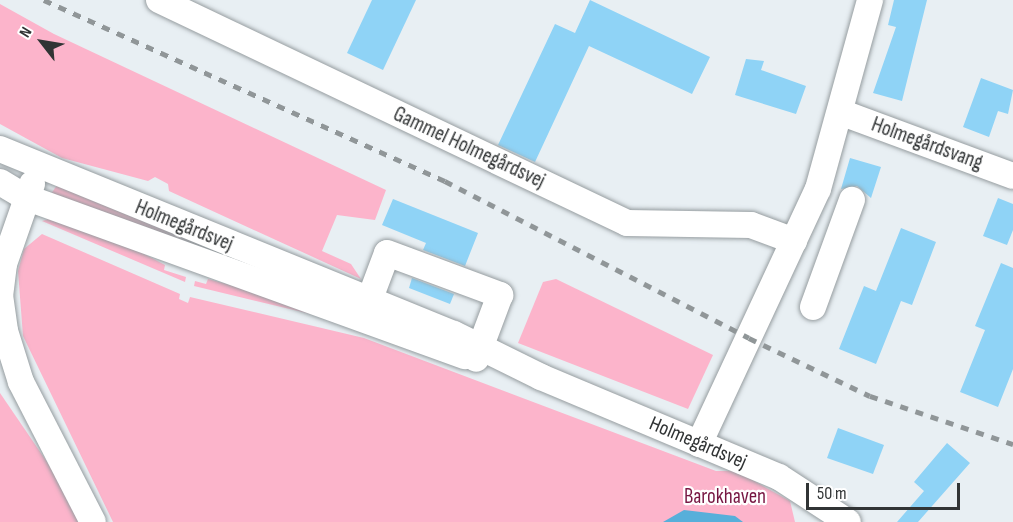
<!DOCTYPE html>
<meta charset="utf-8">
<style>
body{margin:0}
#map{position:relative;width:1013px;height:522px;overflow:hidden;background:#e8eff3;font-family:"Sofia Sans Condensed",sans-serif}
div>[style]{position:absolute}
.green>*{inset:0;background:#fcb4cb}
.water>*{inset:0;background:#57afda}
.building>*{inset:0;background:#8fd3f6}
.roads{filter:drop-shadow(0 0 2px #969da0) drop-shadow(0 0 2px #969da0)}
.minor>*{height:26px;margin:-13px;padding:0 13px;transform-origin:13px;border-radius:13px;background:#fff}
.rail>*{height:4.5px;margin-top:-2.25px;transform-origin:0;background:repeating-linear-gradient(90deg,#909698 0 8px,transparent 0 16px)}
span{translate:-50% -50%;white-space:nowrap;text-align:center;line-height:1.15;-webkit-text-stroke:4.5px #fff;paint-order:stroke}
.street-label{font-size:21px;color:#313435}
.park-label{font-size:21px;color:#771743}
.north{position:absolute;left:12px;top:12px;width:60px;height:60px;-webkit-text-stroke:4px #fff;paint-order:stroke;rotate:301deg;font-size:16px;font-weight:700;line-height:24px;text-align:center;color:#313435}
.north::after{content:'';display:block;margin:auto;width:21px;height:27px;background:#313435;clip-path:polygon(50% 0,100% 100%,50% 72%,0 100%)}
.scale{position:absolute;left:806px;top:483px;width:154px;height:27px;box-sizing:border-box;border:3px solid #313435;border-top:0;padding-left:8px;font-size:18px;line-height:21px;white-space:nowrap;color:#313435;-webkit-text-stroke:4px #fff;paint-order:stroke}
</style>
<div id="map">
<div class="green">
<i style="clip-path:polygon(0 4px,54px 34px,386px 190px,375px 220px,337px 215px,322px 251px,351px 264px,361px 279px,169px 191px,168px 184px,155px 177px,148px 181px,62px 158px,0 124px)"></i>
<i style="clip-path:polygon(57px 185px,227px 254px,227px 258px,51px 194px)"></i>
<i style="clip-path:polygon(49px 219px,112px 237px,165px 265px,164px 270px,186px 277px,185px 282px,42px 221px)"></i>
<i style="clip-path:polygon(42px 234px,180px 294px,179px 299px,188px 303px,190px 297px,364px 338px,716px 471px,736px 471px,790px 501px,795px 522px,113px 522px,23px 336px,18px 271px,24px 249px)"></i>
<i style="clip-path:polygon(208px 279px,249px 290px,319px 316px,194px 286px,195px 281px,206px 284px)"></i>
<i style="clip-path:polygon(556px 279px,713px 355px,688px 409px,518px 343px,543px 282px)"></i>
<i style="clip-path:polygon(0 393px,88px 522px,0 522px)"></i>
</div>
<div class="water">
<i style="clip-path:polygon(684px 510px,735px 516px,743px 522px,663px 522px)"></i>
</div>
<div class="building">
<i style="clip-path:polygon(372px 0,416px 0,383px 70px,347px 53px)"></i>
<i style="clip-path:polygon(590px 0,710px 57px,692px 94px,589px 46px,535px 162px,498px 145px,555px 24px,575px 33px)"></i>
<i style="clip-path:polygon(894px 0,927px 0,902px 101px,873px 93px,896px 27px,888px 25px)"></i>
<i style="clip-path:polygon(746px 59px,764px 61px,761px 70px,806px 86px,796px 114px,735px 95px)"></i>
<i style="clip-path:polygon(981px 78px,1013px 90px,1008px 114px,998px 111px,989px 137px,963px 127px)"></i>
<i style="clip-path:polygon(850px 158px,881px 167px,871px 198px,857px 186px,841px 189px)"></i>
<i style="clip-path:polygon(998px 198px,1013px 204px,1013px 230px,1007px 245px,983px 236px)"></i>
<i style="clip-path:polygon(393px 199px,478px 233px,465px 266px,423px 250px,426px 243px,382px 225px)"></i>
<i style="clip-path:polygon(901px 228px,936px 242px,912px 305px,901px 301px,876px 364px,839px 349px,864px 286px,876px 291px)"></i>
<i style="clip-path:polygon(1001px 263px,1013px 268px,1013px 369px,998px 407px,960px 392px,985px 330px,975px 326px)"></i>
<i style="clip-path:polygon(412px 278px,454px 294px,450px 304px,409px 288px)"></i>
<i style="clip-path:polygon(838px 428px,884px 445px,873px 474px,827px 458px)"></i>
<i style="clip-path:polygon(947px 443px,970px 463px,918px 522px,897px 522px,924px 491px,914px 482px)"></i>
</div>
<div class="roads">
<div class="minor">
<i style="left:159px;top:0;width:518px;rotate:25.48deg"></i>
<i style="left:627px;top:223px;width:124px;rotate:0.9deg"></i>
<i style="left:751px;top:225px;width:46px;rotate:20.4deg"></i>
<i style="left:840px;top:112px;width:184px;rotate:20.3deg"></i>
<i style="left:0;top:149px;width:490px;rotate:22.2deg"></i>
<i style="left:454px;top:334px;width:97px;rotate:26.3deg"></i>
<i style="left:541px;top:377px;width:258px;rotate:22.8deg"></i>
<i style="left:779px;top:477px;width:82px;rotate:33.1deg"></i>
<i style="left:0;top:182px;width:29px;rotate:31deg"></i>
<i style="left:25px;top:197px;width:468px;rotate:19.9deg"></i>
<i style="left:32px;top:184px;width:85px;rotate:109.3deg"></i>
<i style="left:4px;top:264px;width:31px;rotate:97deg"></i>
<i style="left:0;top:295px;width:36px;rotate:82deg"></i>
<i style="left:5px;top:331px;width:53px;rotate:72.6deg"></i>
<i style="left:21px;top:382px;width:157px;rotate:62.8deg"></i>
<i style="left:813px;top:307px;width:114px;rotate:-70deg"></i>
<i style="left:363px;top:317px;width:68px;rotate:-69.4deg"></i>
<i style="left:387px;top:253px;width:121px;rotate:20.4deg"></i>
<i style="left:500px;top:295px;width:68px;rotate:110.6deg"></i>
<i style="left:699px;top:444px;width:281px;rotate:-65deg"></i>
<i style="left:818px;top:189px;width:196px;rotate:-74.6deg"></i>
</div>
</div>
<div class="rail">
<i style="left:44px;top:0;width:440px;rotate:24.3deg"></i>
<i style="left:445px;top:181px;width:342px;rotate:27.3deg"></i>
<i style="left:749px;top:338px;width:134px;rotate:25.6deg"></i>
<i style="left:870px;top:396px;width:151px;rotate:18.6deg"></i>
</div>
<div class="street-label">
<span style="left:927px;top:144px;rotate:20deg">Holmegårdsvang</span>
<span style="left:469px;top:148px;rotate:25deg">Gammel Holmegårdsvej</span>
<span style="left:184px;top:226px;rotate:22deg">Holmegårdsvej</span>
<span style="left:698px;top:443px;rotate:23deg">Holmegårdsvej</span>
</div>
<div class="park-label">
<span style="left:725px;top:497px">Barokhaven</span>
</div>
<div class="north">N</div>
<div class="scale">50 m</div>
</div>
